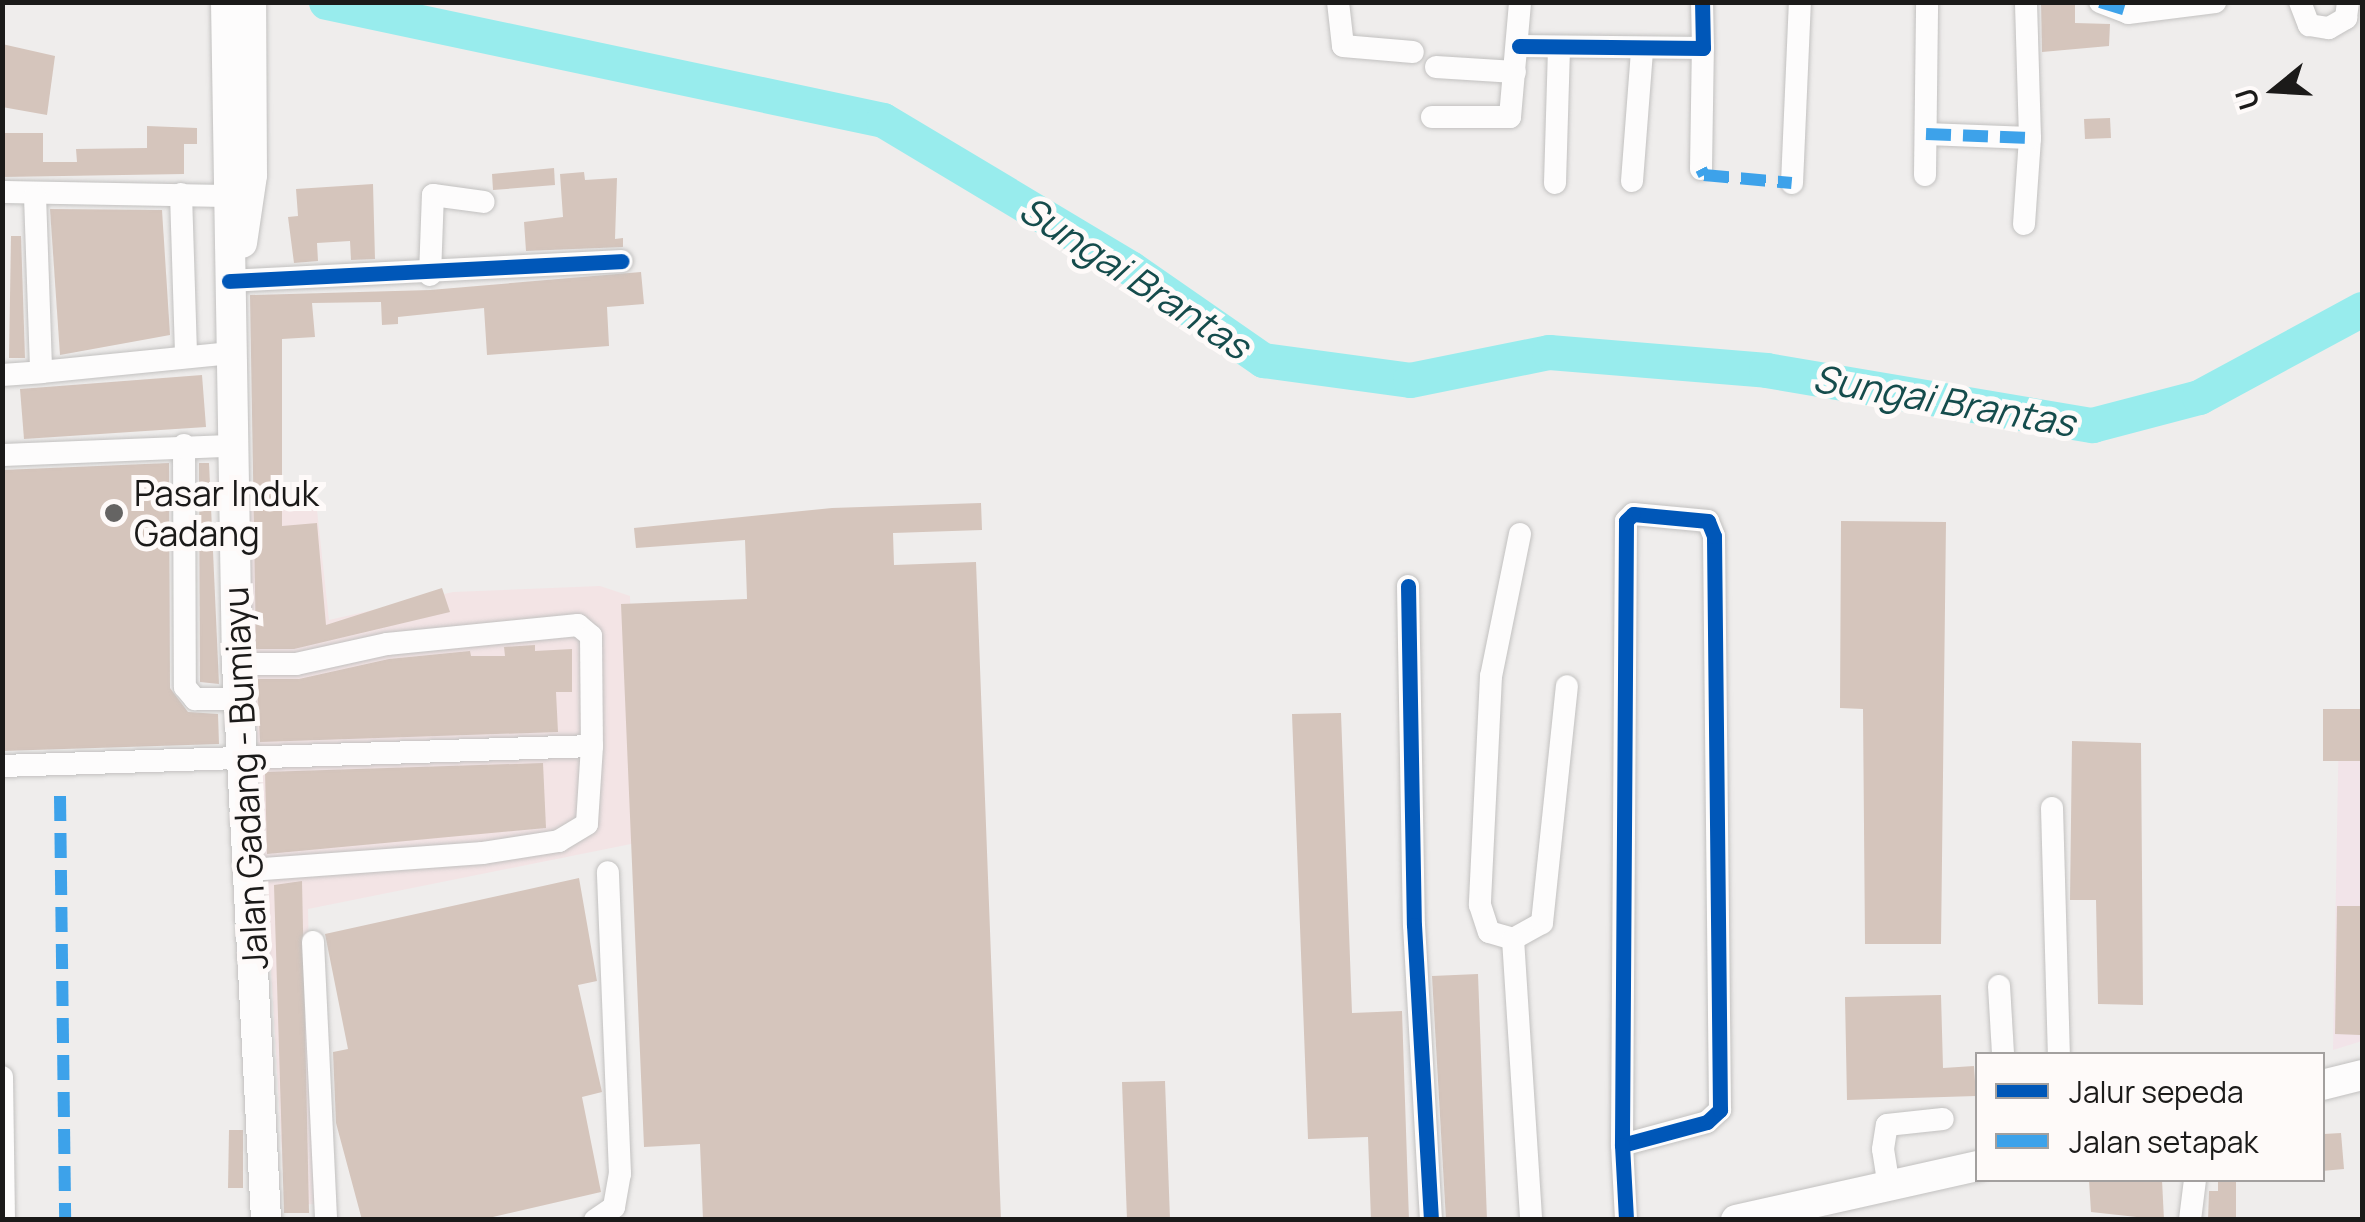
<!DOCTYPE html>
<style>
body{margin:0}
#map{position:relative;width:2365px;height:1222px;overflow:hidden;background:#efedec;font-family:Manrope,sans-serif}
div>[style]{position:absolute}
.commercial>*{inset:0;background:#f3e4e5}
.education>*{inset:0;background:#f2e4e9}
.river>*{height:35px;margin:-17.5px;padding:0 17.5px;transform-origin:17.5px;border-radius:17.5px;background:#98eced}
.building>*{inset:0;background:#d5c5bc}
.roads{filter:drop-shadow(0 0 2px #c2c1c0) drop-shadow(0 0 2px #c2c1c0)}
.minor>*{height:22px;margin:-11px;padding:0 11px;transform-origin:11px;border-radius:11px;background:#fdfcfc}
.major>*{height:30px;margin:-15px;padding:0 15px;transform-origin:15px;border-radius:15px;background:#fdfcfc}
.quiet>*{height:12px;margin-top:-6px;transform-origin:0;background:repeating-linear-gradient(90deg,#3da2ea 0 25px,transparent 0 37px)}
.cycleway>*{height:15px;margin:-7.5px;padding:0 7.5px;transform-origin:7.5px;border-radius:7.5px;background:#0057b8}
.dots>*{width:28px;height:28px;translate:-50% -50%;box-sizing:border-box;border:5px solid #fefaf9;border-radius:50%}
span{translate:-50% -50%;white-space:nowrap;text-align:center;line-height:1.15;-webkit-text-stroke:10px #fefaf9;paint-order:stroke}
.poi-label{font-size:35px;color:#1b1a19}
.left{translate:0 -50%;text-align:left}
.street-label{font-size:35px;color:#1b1a19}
.water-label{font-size:38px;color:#154c4c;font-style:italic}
.frame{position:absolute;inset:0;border:5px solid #1b1a19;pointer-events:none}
.legend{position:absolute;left:1975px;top:1052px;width:350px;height:130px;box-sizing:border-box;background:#fefaf9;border:2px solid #a3a09f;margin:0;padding:12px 18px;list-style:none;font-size:30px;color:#1b1a19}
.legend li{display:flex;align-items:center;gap:20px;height:50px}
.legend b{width:50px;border:2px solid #a3a09f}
.north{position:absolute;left:2225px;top:40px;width:100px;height:100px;-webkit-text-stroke:8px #fefaf9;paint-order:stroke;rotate:252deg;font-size:28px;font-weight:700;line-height:40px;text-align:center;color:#1b1a19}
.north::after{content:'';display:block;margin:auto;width:35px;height:45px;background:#1b1a19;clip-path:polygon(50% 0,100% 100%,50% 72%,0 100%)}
</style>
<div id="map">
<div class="commercial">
<i style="clip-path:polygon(316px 501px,329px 620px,453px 592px,600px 586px,630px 596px,636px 843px,308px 909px,315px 1204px,285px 1205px,243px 502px)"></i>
</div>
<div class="education">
<i style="clip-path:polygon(2339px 720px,2362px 720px,2362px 1041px,2333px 1050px)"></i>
</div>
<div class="river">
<i style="left:326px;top:2px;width:569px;rotate:11.96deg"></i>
<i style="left:883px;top:120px;width:288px;rotate:30.9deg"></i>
<i style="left:1130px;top:268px;width:162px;rotate:34.7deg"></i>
<i style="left:1263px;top:360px;width:148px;rotate:7.7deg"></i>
<i style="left:1410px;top:380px;width:142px;rotate:-11.4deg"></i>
<i style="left:1549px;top:352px;width:218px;rotate:4.7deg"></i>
<i style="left:1766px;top:370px;width:331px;rotate:9.6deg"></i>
<i style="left:2092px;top:425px;width:111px;rotate:-14.7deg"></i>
<i style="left:2199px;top:397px;width:185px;rotate:-28.4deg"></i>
</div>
<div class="building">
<i style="clip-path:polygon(2041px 2px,2075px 2px,2075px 23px,2110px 24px,2109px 46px,2042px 52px)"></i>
<i style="clip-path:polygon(2px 44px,55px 56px,47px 115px,2px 107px)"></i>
<i style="clip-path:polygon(2110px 118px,2111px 138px,2085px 139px,2084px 119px)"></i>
<i style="clip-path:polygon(147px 126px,197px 128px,197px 144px,184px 144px,184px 174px,2px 177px,2px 133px,43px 133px,43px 162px,77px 162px,76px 149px,147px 148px)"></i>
<i style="clip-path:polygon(554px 168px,555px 185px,493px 190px,492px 174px)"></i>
<i style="clip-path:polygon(584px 172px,585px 180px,617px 178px,615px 239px,623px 238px,623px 247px,526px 251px,524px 222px,563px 217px,560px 174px)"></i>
<i style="clip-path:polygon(373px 184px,375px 259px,351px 260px,350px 241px,317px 243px,318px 261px,294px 263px,288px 217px,298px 216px,296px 189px)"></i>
<i style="clip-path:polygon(50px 209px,162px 210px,170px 335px,60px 355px)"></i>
<i style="clip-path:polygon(11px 236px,21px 236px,25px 358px,9px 358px)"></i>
<i style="clip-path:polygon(641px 272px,644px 304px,607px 307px,609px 346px,487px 355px,484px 308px,398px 317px,398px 324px,382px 325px,381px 302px,312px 303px,315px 337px,282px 339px,282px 526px,317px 523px,326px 625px,442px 588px,450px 612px,294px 649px,256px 649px,250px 295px,430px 290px)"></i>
<i style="clip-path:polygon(202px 375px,206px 427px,24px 439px,20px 389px)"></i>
<i style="clip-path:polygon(169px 463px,170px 688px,188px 712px,218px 714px,219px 744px,2px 751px,2px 470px)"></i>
<i style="clip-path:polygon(199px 463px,209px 463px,219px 684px,200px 682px)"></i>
<i style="clip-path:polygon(981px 503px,982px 530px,893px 533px,894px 565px,976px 562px,1001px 1220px,703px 1220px,700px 1144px,644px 1147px,621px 604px,747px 599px,745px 540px,636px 548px,634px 528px,832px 508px)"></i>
<i style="clip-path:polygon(1841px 521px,1946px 522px,1941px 944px,1865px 944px,1863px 709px,1840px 708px)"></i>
<i style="clip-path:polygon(535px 645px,535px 651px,572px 649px,572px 692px,556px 692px,558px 732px,260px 742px,257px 679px,299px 679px,389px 659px,470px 651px,471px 656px,505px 656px,504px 647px)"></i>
<i style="clip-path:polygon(2323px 709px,2362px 709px,2362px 761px,2323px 761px)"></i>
<i style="clip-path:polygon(1341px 713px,1352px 1013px,1402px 1011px,1409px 1220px,1371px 1220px,1368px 1137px,1308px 1139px,1292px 714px)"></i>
<i style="clip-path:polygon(2072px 741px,2141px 743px,2143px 1005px,2098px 1004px,2096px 900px,2070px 900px)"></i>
<i style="clip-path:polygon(543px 763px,546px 828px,267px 854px,265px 772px)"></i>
<i style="clip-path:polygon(579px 878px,597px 981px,578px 985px,602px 1092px,582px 1097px,601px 1192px,480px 1220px,362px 1220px,336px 1123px,333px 1052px,348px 1049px,325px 934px)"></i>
<i style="clip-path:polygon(302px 881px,309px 1213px,284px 1213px,274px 885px)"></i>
<i style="clip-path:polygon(2337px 906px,2362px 906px,2360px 1035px,2335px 1034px)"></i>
<i style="clip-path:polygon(1478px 974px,1487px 1220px,1446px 1220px,1432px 976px)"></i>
<i style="clip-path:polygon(1941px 995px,1943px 1068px,1974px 1066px,1976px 1096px,1847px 1100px,1845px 997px)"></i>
<i style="clip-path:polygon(1165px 1081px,1170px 1220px,1127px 1220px,1122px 1082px)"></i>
<i style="clip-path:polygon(229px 1130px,243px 1130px,243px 1188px,228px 1188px)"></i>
<i style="clip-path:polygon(2341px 1133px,2344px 1169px,2322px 1171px,2324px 1134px)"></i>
<i style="clip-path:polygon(2089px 1180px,2162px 1180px,2164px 1220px,2091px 1212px)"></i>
<i style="clip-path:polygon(2218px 1180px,2236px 1180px,2236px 1220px,2208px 1220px,2209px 1191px,2218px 1191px)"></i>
</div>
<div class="roads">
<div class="minor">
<i style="left:1338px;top:2px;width:44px;rotate:83.5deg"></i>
<i style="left:1343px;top:46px;width:70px;rotate:4.9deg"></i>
<i style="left:2100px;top:2px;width:30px;rotate:21deg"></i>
<i style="left:2128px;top:13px;width:88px;rotate:-7.2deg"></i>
<i style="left:2300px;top:2px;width:25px;rotate:69deg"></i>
<i style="left:2309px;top:25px;width:20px;rotate:9deg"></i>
<i style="left:2329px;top:28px;width:20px;rotate:-30deg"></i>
<i style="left:2346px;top:18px;width:16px;rotate:-83deg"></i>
<i style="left:1519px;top:46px;width:184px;rotate:0.6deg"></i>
<i style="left:1703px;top:48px;width:46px;rotate:-91.2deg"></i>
<i style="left:1436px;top:67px;width:79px;rotate:3.6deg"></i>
<i style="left:1432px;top:117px;width:78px"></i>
<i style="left:1510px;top:117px;width:115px;rotate:-85deg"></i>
<i style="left:1926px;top:134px;width:104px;rotate:2.2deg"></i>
<i style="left:1701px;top:169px;width:121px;rotate:-89.1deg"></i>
<i style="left:1925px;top:175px;width:173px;rotate:-89.3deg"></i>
<i style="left:1632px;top:181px;width:131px;rotate:-85.6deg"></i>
<i style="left:1555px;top:183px;width:134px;rotate:-88.3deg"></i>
<i style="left:1792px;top:183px;width:181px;rotate:-87.5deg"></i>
<i style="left:2px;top:192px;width:227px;rotate:1deg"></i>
<i style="left:181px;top:194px;width:161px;rotate:88.2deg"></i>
<i style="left:35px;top:196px;width:176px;rotate:88deg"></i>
<i style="left:41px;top:372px;width:191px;rotate:-5.7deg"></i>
<i style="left:2024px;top:224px;width:86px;rotate:-86deg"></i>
<i style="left:2030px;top:138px;width:136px;rotate:-91.7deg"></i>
<i style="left:430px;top:275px;width:80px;rotate:-87.9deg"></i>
<i style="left:433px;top:195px;width:51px;rotate:7.8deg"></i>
<i style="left:229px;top:281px;width:393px;rotate:-2.9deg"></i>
<i style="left:2px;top:375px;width:39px;rotate:-4deg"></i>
<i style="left:184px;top:445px;width:242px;rotate:89.8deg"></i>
<i style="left:185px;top:687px;width:16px;rotate:50deg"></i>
<i style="left:195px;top:699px;width:44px"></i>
<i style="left:2px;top:455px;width:229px;rotate:-2.3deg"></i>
<i style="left:1520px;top:534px;width:145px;rotate:101.5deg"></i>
<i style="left:1491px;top:676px;width:229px;rotate:92.8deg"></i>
<i style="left:1480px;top:905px;width:28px;rotate:72deg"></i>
<i style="left:1489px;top:932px;width:25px;rotate:16deg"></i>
<i style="left:1513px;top:939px;width:282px;rotate:86.3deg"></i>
<i style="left:1408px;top:586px;width:339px;rotate:89deg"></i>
<i style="left:1414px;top:925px;width:295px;rotate:86.7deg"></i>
<i style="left:237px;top:664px;width:59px"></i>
<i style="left:296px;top:664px;width:93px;rotate:-12.4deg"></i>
<i style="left:387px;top:644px;width:192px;rotate:-5.7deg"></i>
<i style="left:578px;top:625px;width:17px;rotate:40deg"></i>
<i style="left:591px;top:636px;width:110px;rotate:89.5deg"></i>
<i style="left:2px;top:766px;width:590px;rotate:-1.94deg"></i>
<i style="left:592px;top:746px;width:78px;rotate:93.7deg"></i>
<i style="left:587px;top:824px;width:33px;rotate:149deg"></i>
<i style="left:559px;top:841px;width:78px;rotate:171.1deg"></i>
<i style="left:482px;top:853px;width:232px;rotate:175.8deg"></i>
<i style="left:2052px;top:808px;width:246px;rotate:88.4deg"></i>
<i style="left:1513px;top:939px;width:33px;rotate:-29deg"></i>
<i style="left:1542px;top:923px;width:238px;rotate:-84deg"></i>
<i style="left:313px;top:942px;width:278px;rotate:87.3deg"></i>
<i style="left:1999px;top:986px;width:68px;rotate:86.6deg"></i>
<i style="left:2px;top:1077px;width:143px;rotate:89.2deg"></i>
<i style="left:1622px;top:1145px;width:88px;rotate:-15.1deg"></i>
<i style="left:1707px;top:1122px;width:18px;rotate:-43deg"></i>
<i style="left:1720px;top:1110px;width:574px;rotate:-90.6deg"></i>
<i style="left:1714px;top:536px;width:16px;rotate:-112deg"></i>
<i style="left:1708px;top:521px;width:75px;rotate:-174.7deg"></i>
<i style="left:1633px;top:514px;width:10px;rotate:135deg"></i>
<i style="left:1626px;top:521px;width:624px;rotate:90.37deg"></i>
<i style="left:1622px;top:1145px;width:75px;rotate:86.9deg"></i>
<i style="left:1889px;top:1187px;width:38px;rotate:-99deg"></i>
<i style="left:1883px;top:1149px;width:24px;rotate:-81deg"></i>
<i style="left:1887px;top:1125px;width:56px;rotate:-6.1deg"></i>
<i style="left:595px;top:1220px;width:23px;rotate:-34deg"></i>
<i style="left:614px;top:1207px;width:34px;rotate:-80deg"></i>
<i style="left:620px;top:1174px;width:302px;rotate:-92.3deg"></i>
<i style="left:2190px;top:1220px;width:40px;rotate:-82.9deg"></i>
</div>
<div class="major">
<i style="left:226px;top:2px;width:662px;rotate:89.05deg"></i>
<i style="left:237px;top:664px;width:557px;rotate:87.01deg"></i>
<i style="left:242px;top:243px;width:69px;rotate:-81.6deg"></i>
<i style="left:252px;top:175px;width:173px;rotate:-90.3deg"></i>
<i style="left:2322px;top:1085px;width:41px;rotate:-14deg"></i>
<i style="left:1736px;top:1220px;width:248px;rotate:-12.6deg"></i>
</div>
</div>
<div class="quiet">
<i style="left:2100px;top:2px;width:37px;rotate:17deg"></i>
<i style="left:1926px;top:134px;width:104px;rotate:2.2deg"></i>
<i style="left:1701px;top:169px;width:7px;rotate:63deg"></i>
<i style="left:1704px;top:175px;width:88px;rotate:5.2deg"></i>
<i style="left:60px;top:796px;width:424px;rotate:89.3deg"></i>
</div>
<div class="cycleway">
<i style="left:1519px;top:46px;width:184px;rotate:0.6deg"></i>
<i style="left:1703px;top:48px;width:46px;rotate:-91.2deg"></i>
<i style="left:229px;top:281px;width:393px;rotate:-2.9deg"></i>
<i style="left:1408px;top:586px;width:339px;rotate:89deg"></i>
<i style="left:1414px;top:925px;width:295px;rotate:86.7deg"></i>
<i style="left:1622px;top:1145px;width:88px;rotate:-15.1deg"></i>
<i style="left:1707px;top:1122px;width:18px;rotate:-43deg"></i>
<i style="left:1720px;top:1110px;width:574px;rotate:-90.6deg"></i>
<i style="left:1714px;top:536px;width:16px;rotate:-112deg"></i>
<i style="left:1708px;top:521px;width:75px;rotate:-174.7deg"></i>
<i style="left:1633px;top:514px;width:10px;rotate:135deg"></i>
<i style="left:1626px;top:521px;width:624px;rotate:90.37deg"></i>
<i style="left:1622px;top:1145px;width:75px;rotate:86.9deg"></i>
</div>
<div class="dots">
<i style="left:114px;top:513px;background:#656463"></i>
</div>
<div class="poi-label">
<span class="left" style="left:134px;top:513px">Pasar Induk<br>Gadang</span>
</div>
<div class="street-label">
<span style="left:245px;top:778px;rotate:-93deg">Jalan Gadang - Bumiayu</span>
</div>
<div class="water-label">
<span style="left:1135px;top:277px;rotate:33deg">Sungai Brantas</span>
<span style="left:1944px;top:400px;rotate:10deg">Sungai Brantas</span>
</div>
<div class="frame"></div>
<ul class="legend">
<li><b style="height:12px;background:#0057b8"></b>Jalur sepeda</li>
<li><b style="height:12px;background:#3da2ea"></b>Jalan setapak</li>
</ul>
<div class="north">U</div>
</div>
